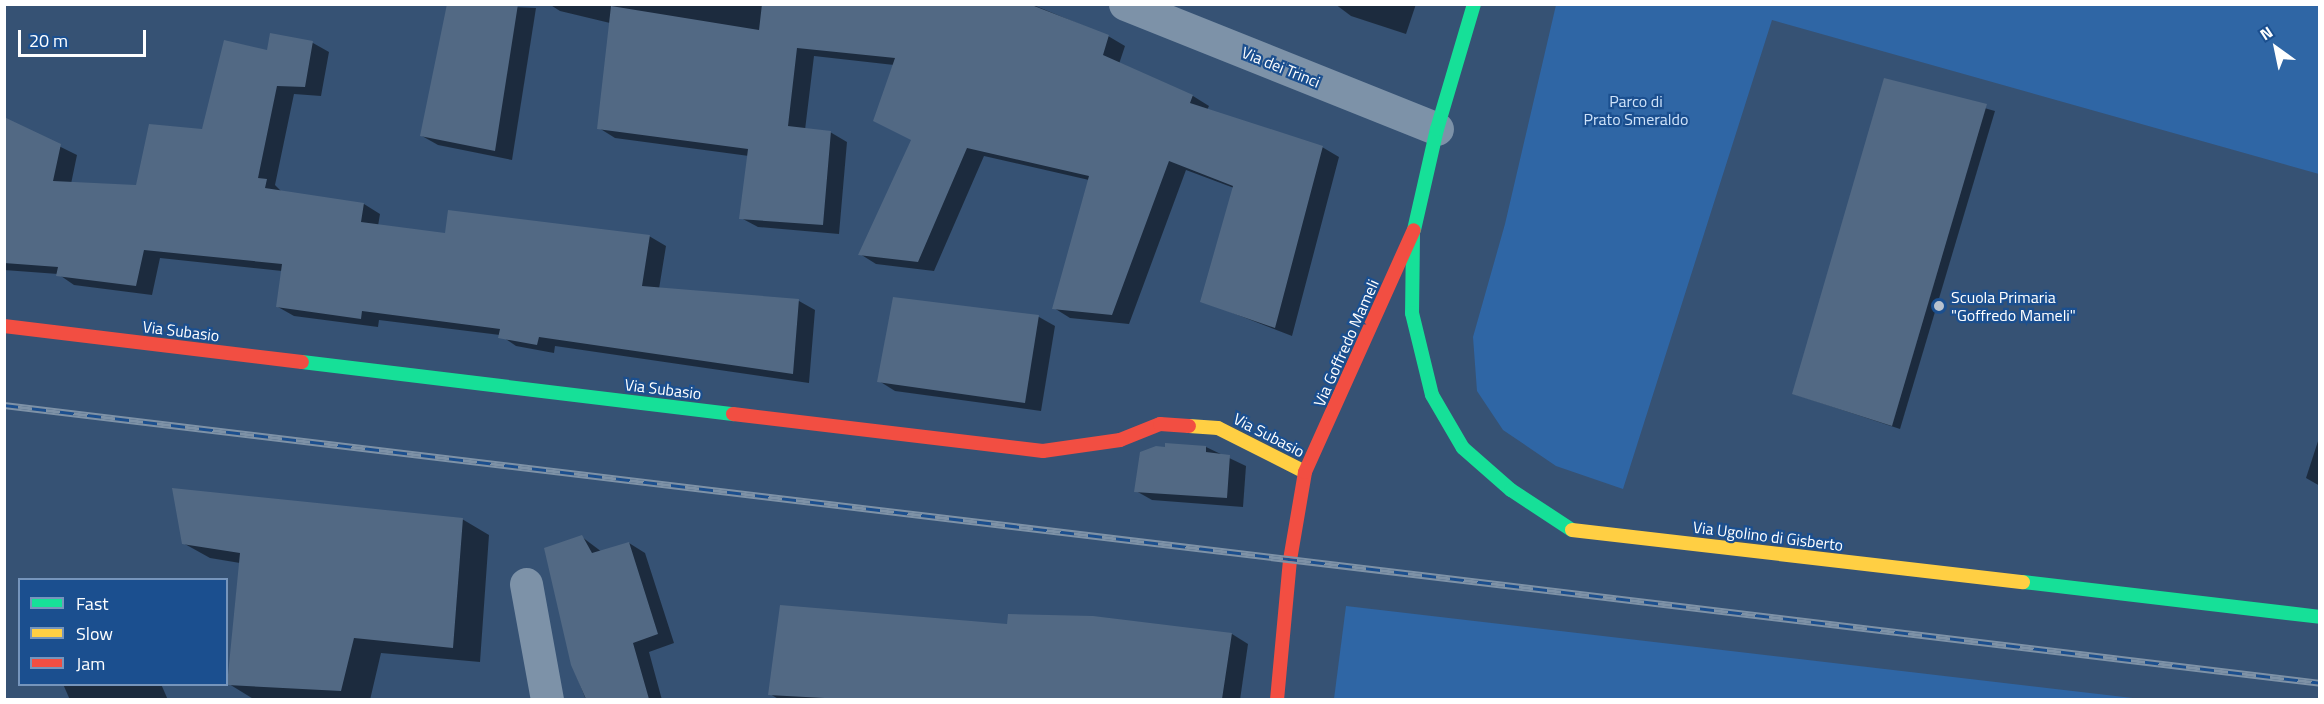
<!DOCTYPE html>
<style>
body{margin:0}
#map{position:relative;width:2324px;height:704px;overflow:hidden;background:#365274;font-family:"Titillium Web",sans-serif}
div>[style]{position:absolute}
.green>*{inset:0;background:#2f66a5}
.shadow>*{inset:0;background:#0007}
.building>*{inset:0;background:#526984}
.street>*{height:33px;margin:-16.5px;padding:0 16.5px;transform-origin:16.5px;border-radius:16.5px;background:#7d92a8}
.fast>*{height:14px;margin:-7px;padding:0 7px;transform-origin:7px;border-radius:7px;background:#16e098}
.slow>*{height:14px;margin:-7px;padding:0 7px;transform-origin:7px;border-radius:7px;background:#ffcf43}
.jam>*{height:14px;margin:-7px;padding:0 7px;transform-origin:7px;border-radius:7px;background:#f24e42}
.rail>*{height:7px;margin-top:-3.5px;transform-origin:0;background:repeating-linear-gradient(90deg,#1b4f8f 0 14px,#7e92a7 0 28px);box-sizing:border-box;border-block:2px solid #7e92a7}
.dots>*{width:16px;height:16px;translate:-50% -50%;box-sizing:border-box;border:3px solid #1b4f8f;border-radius:50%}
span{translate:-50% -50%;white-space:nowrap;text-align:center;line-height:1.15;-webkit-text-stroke:4.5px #1b4f8f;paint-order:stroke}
.street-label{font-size:16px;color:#fff}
.park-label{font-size:16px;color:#cfe3fa}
.poi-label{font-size:16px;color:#fff}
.left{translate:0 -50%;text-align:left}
.frame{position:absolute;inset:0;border:6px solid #fff;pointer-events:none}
.legend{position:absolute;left:18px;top:578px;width:210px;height:108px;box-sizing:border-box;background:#1b4f8f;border:2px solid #7695bc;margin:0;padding:8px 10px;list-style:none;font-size:18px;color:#fff}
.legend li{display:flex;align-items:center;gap:12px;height:30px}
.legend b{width:30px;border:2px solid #7695bc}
.north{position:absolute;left:2246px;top:18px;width:60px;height:60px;-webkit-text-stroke:4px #1b4f8f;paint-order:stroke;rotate:327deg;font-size:16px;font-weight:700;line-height:24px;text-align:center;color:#fff}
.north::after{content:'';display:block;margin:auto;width:21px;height:27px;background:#fff;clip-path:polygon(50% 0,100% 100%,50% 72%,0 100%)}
.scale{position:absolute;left:18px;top:30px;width:128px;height:27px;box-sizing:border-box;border:3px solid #fff;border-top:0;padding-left:8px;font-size:18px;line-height:21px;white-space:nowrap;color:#fff;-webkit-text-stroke:4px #1b4f8f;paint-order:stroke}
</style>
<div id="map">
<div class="green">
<i style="clip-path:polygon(1556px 5px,2319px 5px,2319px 174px,1772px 20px,1623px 489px,1556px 466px,1503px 430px,1477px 391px,1473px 337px,1505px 224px)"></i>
<i style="clip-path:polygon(1346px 606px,2141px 699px,1334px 699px)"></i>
</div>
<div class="shadow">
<i style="clip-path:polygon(448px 4px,536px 8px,512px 160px,438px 145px,422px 136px)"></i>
<i style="clip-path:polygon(549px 4px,1031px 4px,1108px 36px,1125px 46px,1119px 64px,1193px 96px,1209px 106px,1207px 110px,1322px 147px,1339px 157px,1292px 336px,1202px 301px,1234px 188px,1186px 170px,1129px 324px,1070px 318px,1054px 308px,1089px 180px,984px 156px,934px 271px,876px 264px,860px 254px,913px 140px,894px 65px,814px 56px,805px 130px,830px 132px,847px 142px,839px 234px,758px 227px,741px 218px,749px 156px,615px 138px,599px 128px,610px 23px,560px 11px)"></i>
<i style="clip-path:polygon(1335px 4px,1416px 4px,1406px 34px,1351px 16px)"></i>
<i style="clip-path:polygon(313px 43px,329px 52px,321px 96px,294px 94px,275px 185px,282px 192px,364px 204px,380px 214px,378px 226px,447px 234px,649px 236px,666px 246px,659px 289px,799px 301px,815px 310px,809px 383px,555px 346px,554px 353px,516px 346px,500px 335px,379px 320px,378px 327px,294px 316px,278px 307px,282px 271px,160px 258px,152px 295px,74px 285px,58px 274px,4px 270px,4px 119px,77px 155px,71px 184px,138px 186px,204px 130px,268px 51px)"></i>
<i style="clip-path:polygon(1885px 80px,1995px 111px,1900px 429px,1794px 394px)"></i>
<i style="clip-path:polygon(895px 299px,1039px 317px,1055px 326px,1041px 411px,895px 391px,879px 381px)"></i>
<i style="clip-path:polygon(2320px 435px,2320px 486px,2306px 478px)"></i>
<i style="clip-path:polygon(1206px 447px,1246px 466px,1243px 507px,1152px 500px,1136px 491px)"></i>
<i style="clip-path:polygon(462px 519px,489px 535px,480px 662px,381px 653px,370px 700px,255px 700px,229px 684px,240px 563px,210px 558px,183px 543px)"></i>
<i style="clip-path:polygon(582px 537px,602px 552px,629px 543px,645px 553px,674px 643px,649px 652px,662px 700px,586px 700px,572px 664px)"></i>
<i style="clip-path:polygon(1008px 625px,1232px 634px,1248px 644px,1240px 700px,780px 700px,770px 694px)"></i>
<i style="clip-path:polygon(63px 684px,161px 684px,168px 700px,70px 700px)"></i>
</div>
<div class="building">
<i style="clip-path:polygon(447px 4px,518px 4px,495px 151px,420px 136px)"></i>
<i style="clip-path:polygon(762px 4px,1029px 4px,1109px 35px,1103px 55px,1193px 95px,1190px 103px,1323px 146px,1275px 328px,1200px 302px,1233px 186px,1169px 161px,1112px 315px,1052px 309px,1089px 176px,967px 148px,918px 262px,858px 255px,911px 140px,873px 121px,895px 58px,797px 48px,788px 126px,831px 131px,823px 225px,739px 219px,748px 149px,597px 129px,611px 6px,759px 30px)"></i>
<i style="clip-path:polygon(270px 33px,313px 41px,305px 87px,277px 86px,258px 178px,267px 179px,265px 188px,364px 203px,361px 222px,445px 233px,448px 210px,650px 235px,642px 286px,799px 299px,793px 374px,539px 337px,537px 345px,498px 338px,500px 329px,362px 311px,361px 319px,276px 307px,282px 264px,144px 250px,136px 286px,56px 276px,58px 267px,4px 263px,4px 117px,61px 144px,53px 181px,136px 185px,149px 124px,202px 129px,224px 40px,267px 50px)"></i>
<i style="clip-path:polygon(1884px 78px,1987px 104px,1892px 426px,1792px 394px)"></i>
<i style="clip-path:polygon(893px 297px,1039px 315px,1025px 403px,877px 382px)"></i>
<i style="clip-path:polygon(1165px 443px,1206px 446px,1206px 452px,1230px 455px,1227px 498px,1134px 492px,1140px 452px,1156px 446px,1165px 447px)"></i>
<i style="clip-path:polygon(172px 488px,463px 518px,453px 648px,354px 638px,341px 691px,227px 685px,240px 553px,182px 544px)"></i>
<i style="clip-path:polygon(582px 535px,592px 553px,629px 542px,658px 634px,633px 643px,649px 699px,586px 699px,571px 665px,544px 548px)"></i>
<i style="clip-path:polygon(780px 605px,1007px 624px,1008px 614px,1093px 616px,1232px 633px,1222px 699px,843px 699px,768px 695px)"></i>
</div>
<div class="street">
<i style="left:1125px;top:4px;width:336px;rotate:21.8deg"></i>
<i style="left:526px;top:584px;width:118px;rotate:79.7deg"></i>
</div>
<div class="fast">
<i style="left:1414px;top:230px;width:104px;rotate:-77.2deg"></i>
<i style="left:1437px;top:129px;width:130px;rotate:-73.5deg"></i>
<i style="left:1413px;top:235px;width:78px;rotate:90.7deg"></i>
<i style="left:1412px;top:313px;width:84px;rotate:76.3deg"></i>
<i style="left:1432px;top:395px;width:61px;rotate:59.7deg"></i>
<i style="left:1463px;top:448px;width:64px;rotate:41.2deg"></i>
<i style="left:1511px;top:490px;width:73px;rotate:33.3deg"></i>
<i style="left:302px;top:362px;width:434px;rotate:6.9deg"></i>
<i style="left:2023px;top:582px;width:299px;rotate:6.7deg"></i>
</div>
<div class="slow">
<i style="left:1189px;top:426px;width:29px;rotate:4deg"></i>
<i style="left:1218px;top:428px;width:97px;rotate:26.8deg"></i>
<i style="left:1572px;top:530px;width:454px;rotate:6.6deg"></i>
</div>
<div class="jam">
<i style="left:4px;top:326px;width:300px;rotate:6.9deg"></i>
<i style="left:733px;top:414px;width:312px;rotate:6.8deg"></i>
<i style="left:1043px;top:451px;width:78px;rotate:-8.1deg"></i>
<i style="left:1120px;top:440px;width:43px;rotate:-21.8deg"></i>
<i style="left:1160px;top:424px;width:29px;rotate:4deg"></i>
<i style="left:1277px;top:700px;width:141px;rotate:-84.7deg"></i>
<i style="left:1290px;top:560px;width:89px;rotate:-80.3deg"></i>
<i style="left:1305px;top:472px;width:265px;rotate:-65.8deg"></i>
</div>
<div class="rail">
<i style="left:4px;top:405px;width:2333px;rotate:6.84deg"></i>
</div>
<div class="dots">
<i style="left:1939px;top:306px;background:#b9c2ce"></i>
</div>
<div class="street-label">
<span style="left:1281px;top:67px;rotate:22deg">Via dei Trinci</span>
<span style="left:181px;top:331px;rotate:7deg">Via Subasio</span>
<span style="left:1346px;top:343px;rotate:-66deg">Via Goffredo Mameli</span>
<span style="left:663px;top:389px;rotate:7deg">Via Subasio</span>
<span style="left:1269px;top:435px;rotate:27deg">Via Subasio</span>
<span style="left:1768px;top:536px;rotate:7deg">Via Ugolino di Gisberto</span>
</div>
<div class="park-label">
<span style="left:1636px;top:110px">Parco di<br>Prato Smeraldo</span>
</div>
<div class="poi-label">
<span class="left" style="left:1951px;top:306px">Scuola Primaria<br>"Goffredo Mameli"</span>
</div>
<div class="frame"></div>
<ul class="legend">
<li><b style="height:8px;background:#16e098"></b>Fast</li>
<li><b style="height:8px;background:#ffcf43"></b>Slow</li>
<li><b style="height:8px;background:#f24e42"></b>Jam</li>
</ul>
<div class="north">N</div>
<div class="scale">20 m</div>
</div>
